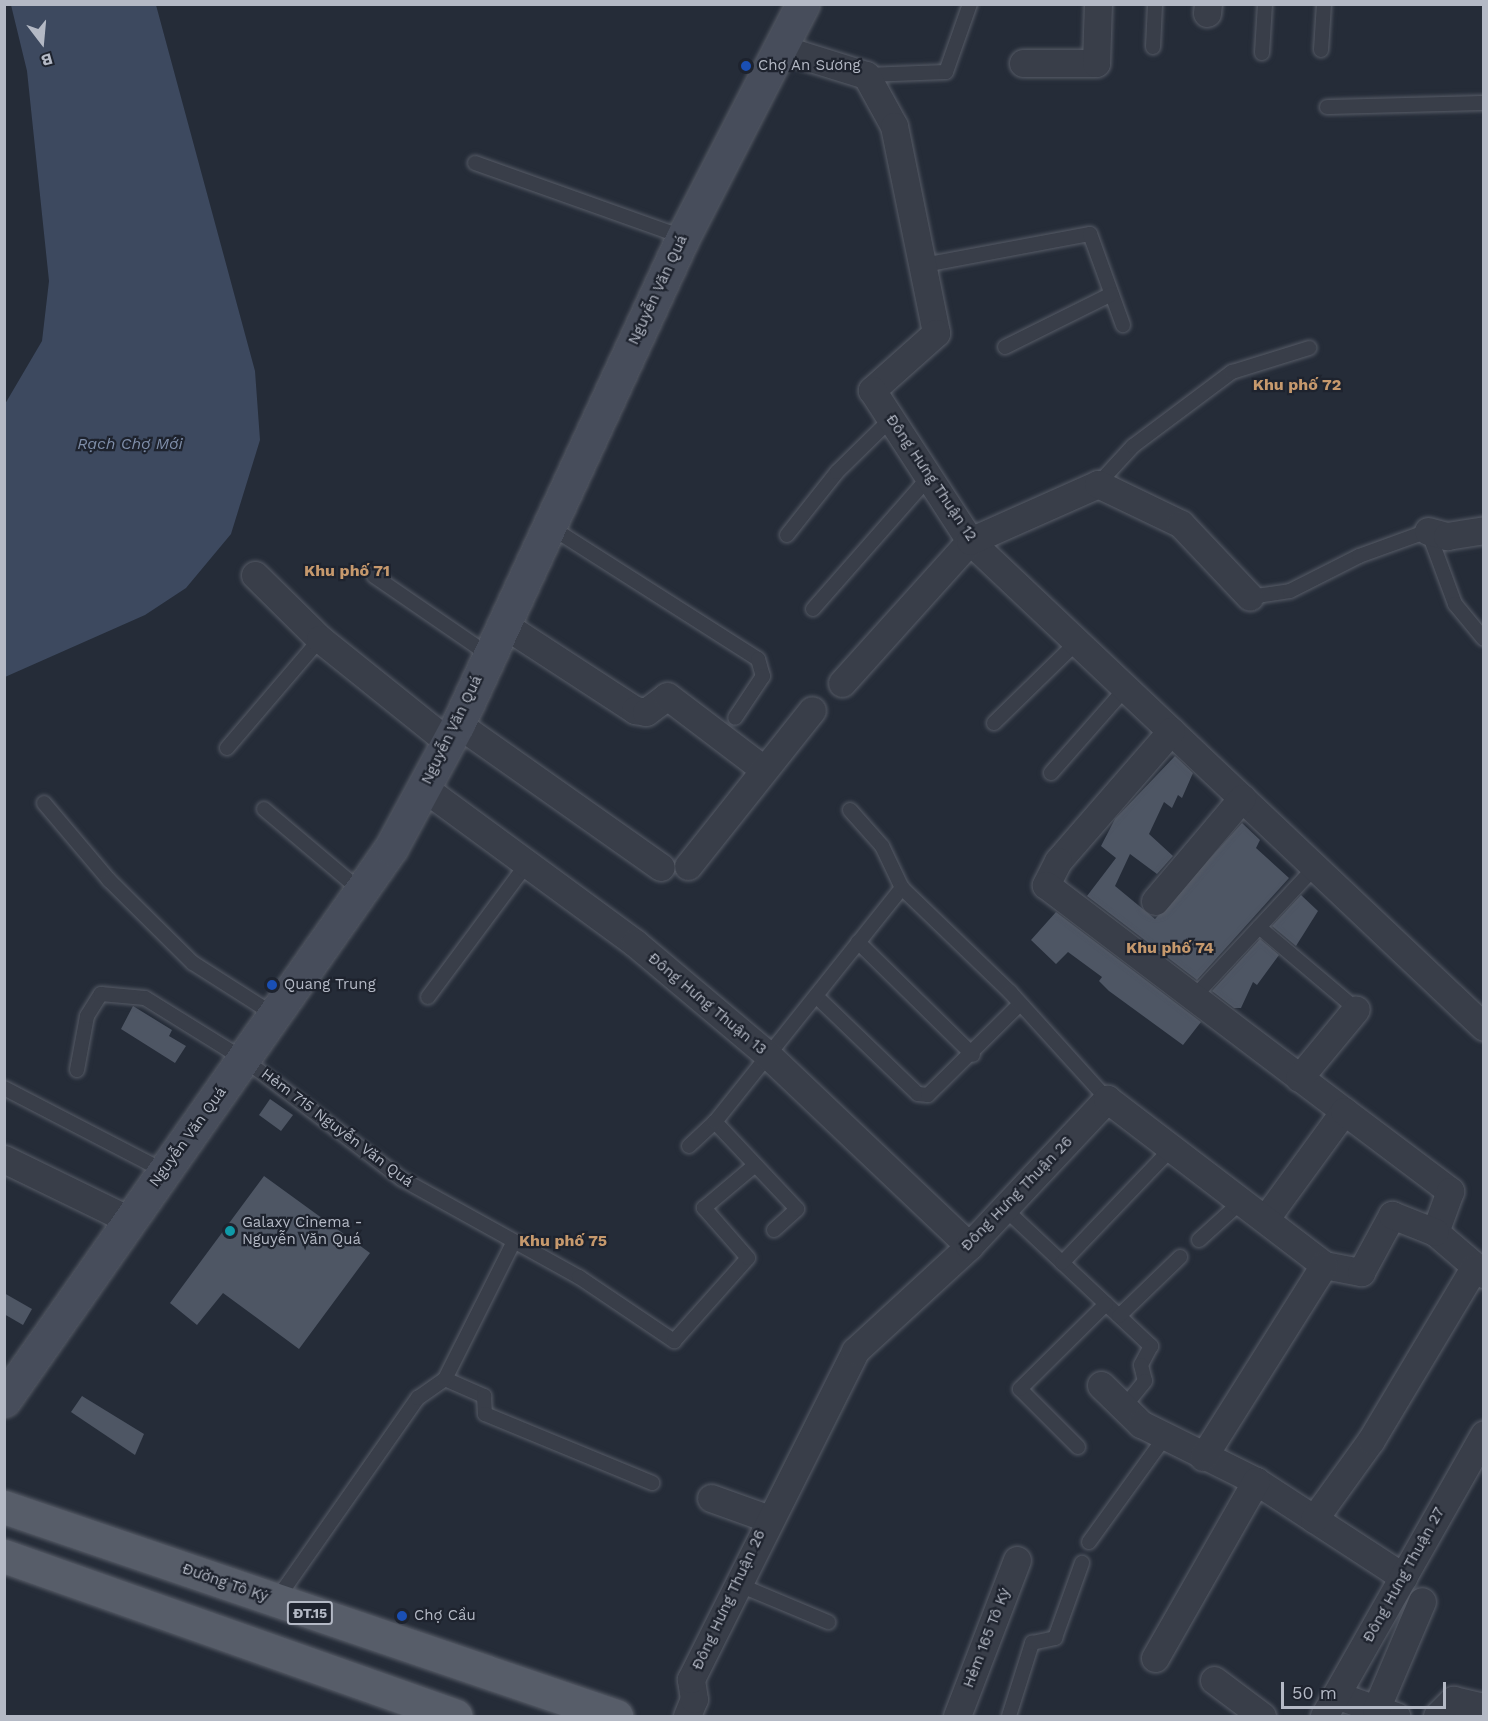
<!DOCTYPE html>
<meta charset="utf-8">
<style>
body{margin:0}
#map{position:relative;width:1488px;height:1721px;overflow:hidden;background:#252c38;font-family:"Work Sans",sans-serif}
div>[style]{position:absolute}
.water>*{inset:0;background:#3d495f}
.building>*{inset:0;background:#4e5664}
.roads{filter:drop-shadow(0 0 2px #575c67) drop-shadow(0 0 2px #575c67)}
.service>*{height:14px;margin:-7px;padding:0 7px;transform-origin:7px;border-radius:7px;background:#393e49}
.minor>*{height:27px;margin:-13.5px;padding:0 13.5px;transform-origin:13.5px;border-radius:13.5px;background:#393e49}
.secondary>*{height:33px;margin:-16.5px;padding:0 16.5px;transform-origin:16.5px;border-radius:16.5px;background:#474d5b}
.primary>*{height:33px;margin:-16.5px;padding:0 16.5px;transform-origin:16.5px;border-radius:16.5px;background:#575d69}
.dots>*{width:16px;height:16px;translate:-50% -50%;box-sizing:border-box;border:3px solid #1e232e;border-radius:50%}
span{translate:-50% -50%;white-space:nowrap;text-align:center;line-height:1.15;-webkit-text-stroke:4.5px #1e232e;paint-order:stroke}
.shield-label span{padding:2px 4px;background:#1e232e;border:2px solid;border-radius:4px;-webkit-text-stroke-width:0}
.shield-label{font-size:14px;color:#b4b9c5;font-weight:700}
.poi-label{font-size:15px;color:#b4b9c5}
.left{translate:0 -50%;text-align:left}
.street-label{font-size:15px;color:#b4b9c5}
.neighbourhood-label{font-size:16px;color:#c6996d;font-weight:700}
.water-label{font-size:16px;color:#7f8ea9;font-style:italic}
.frame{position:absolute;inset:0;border:6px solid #b4b9c5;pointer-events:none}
.north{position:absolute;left:12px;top:12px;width:60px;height:60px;-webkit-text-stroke:4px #1e232e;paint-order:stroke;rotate:164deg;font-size:16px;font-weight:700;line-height:24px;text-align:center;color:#b4b9c5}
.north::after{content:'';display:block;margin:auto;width:21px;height:27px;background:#b4b9c5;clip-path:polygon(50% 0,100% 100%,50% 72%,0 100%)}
.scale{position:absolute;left:1281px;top:1682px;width:165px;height:27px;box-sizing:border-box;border:3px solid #b4b9c5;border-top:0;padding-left:8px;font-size:18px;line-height:21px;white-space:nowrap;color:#b4b9c5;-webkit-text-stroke:4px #1e232e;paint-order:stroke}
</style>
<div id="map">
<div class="water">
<i style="clip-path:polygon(11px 5px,156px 5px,255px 371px,260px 440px,231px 534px,186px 588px,145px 615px,5px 677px,5px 404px,42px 341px,49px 281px,27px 71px)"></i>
</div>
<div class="building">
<i style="clip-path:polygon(1175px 756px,1193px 773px,1182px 798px,1178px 795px,1172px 808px,1164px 802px,1149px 834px,1173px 856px,1157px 874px,1130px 854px,1115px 886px,1155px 919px,1242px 823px,1260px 840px,1256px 848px,1289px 878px,1197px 980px,1087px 896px,1116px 858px,1101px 846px,1115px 819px)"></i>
<i style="clip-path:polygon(1301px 895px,1318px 911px,1296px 946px,1272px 926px)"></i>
<i style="clip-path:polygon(1056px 912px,1201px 1022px,1183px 1045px,1109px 991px,1099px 981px,1102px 977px,1068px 952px,1056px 964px,1031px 940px)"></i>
<i style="clip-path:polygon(1260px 939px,1279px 955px,1257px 985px,1253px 982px,1241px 1008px,1234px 1008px,1212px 991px)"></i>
<i style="clip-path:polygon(133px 1006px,172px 1030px,169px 1036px,186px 1046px,175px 1063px,121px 1029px)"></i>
<i style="clip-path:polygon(270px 1099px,293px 1115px,281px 1131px,259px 1115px)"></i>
<i style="clip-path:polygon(264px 1176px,370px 1253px,299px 1349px,223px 1293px,197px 1325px,170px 1303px)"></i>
<i style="clip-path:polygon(4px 1293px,32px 1309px,23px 1325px,4px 1314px)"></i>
<i style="clip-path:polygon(82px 1396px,144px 1434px,135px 1455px,71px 1412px)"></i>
</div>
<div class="roads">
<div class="service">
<i style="left:1153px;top:47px;width:43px;rotate:-87.3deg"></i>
<i style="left:1321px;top:50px;width:46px;rotate:-86.3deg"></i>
<i style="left:1262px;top:53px;width:49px;rotate:-86.5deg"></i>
<i style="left:866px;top:75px;width:80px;rotate:-2.1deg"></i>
<i style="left:946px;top:72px;width:72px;rotate:-70.6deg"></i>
<i style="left:1327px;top:107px;width:157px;rotate:-1.5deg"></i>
<i style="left:475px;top:163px;width:221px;rotate:19.6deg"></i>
<i style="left:924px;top:265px;width:169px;rotate:-10.6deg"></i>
<i style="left:1090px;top:234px;width:97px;rotate:70.1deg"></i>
<i style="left:1005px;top:347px;width:119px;rotate:-26.4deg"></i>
<i style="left:1098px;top:484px;width:52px;rotate:-47.4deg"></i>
<i style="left:1133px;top:446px;width:124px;rotate:-36.8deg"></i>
<i style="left:1232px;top:372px;width:81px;rotate:-17.3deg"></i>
<i style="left:549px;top:526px;width:248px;rotate:32.5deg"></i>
<i style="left:758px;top:659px;width:18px;rotate:74deg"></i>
<i style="left:763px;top:676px;width:50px;rotate:123.7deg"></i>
<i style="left:787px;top:535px;width:80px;rotate:-51.6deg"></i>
<i style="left:837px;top:472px;width:76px;rotate:-44.5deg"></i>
<i style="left:374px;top:576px;width:140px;rotate:34.5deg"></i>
<i style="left:1250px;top:597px;width:40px;rotate:-8.5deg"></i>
<i style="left:1290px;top:591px;width:77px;rotate:-26.9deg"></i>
<i style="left:1359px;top:556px;width:73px;rotate:-19.9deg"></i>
<i style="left:1428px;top:531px;width:78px;rotate:69.7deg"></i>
<i style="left:1455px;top:604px;width:45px;rotate:50.4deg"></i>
<i style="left:813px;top:609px;width:176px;rotate:-48.7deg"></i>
<i style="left:994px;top:723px;width:116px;rotate:-44.3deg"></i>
<i style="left:227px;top:748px;width:143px;rotate:-49.5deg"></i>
<i style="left:1051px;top:773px;width:113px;rotate:-48.6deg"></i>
<i style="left:44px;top:803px;width:101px;rotate:49.8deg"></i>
<i style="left:109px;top:880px;width:118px;rotate:44.7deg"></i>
<i style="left:193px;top:963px;width:95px;rotate:32.5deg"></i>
<i style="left:264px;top:809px;width:127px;rotate:40.2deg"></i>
<i style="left:850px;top:810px;width:48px;rotate:48.4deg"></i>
<i style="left:882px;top:846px;width:47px;rotate:64.5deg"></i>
<i style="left:1259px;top:927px;width:127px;rotate:40.2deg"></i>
<i style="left:858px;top:942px;width:161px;rotate:44.5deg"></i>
<i style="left:816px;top:996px;width:141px;rotate:43.9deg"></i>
<i style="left:918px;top:1094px;width:10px;rotate:6deg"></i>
<i style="left:928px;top:1095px;width:129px;rotate:-44.7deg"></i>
<i style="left:428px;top:997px;width:169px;rotate:-53.4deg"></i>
<i style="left:1192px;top:999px;width:180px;rotate:-47deg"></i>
<i style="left:77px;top:1070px;width:55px;rotate:-79.5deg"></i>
<i style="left:87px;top:1016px;width:26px;rotate:-58deg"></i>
<i style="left:101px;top:994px;width:44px;rotate:5.2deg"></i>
<i style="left:145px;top:998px;width:118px;rotate:31.8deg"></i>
<i style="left:245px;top:1060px;width:197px;rotate:37.2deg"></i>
<i style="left:402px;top:1179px;width:202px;rotate:29deg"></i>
<i style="left:579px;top:1277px;width:115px;rotate:34deg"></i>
<i style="left:674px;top:1341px;width:111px;rotate:-48.3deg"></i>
<i style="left:748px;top:1258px;width:67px;rotate:-131.3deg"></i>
<i style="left:704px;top:1208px;width:65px;rotate:-40deg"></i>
<i style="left:4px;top:1088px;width:178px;rotate:27.4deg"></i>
<i style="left:689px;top:1146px;width:35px;rotate:-43deg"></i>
<i style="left:1004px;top:1208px;width:202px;rotate:43.2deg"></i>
<i style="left:1151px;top:1346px;width:21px;rotate:118deg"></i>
<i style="left:1141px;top:1365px;width:16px;rotate:76deg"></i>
<i style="left:1145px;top:1381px;width:33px;rotate:129deg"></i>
<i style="left:774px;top:1230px;width:31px;rotate:-42deg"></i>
<i style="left:797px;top:1209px;width:120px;rotate:-133.3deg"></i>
<i style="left:715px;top:1122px;width:300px;rotate:-51.4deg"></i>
<i style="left:902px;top:888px;width:150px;rotate:43.9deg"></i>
<i style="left:1010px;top:992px;width:144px;rotate:47.8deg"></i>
<i style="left:1199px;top:1240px;width:58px;rotate:-42.2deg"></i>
<i style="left:1062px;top:1263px;width:159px;rotate:-46.3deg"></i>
<i style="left:1119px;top:1316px;width:85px;rotate:-44deg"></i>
<i style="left:445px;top:1379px;width:43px;rotate:23.6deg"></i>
<i style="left:484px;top:1396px;width:18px;rotate:87deg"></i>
<i style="left:485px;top:1414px;width:181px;rotate:22.4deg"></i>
<i style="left:1078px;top:1447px;width:82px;rotate:-135deg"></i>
<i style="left:1020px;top:1389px;width:121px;rotate:-44.7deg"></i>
<i style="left:1089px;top:1542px;width:130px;rotate:-54.1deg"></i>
<i style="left:737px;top:1584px;width:99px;rotate:22.7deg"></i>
<i style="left:277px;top:1599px;width:246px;rotate:-55deg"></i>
<i style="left:418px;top:1398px;width:33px;rotate:-35deg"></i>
<i style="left:445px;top:1379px;width:154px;rotate:-63.4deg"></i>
<i style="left:1009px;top:1716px;width:77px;rotate:-72.5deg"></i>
<i style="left:1032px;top:1643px;width:24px;rotate:-12deg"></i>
<i style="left:1055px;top:1638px;width:80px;rotate:-70.2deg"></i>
</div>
<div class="minor">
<i style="left:1207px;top:13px;width:9px;rotate:-84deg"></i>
<i style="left:782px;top:49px;width:88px;rotate:17.2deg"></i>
<i style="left:866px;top:75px;width:58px;rotate:61.2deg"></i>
<i style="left:894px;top:126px;width:211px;rotate:78.5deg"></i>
<i style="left:936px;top:333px;width:86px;rotate:138.3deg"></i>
<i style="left:872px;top:390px;width:180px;rotate:57deg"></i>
<i style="left:970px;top:541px;width:707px;rotate:43.4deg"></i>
<i style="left:1023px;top:63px;width:73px"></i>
<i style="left:1096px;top:63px;width:59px;rotate:-88.1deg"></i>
<i style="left:1428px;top:531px;width:20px;rotate:15deg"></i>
<i style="left:1447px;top:536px;width:37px;rotate:-9deg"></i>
<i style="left:255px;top:575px;width:91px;rotate:44.6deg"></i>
<i style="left:320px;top:639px;width:164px;rotate:38.8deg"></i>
<i style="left:503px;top:624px;width:158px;rotate:33.1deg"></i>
<i style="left:635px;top:710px;width:11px;rotate:10deg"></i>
<i style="left:646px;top:712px;width:26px;rotate:-37deg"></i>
<i style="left:667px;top:696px;width:119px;rotate:37.2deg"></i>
<i style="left:842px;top:683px;width:191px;rotate:-48deg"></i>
<i style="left:970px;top:541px;width:140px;rotate:-24deg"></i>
<i style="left:1098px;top:484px;width:92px;rotate:25.7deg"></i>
<i style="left:1181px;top:524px;width:100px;rotate:46.6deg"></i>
<i style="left:458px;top:724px;width:248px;rotate:35.2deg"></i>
<i style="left:1171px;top:731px;width:172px;rotate:131deg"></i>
<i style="left:1058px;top:861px;width:27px;rotate:117deg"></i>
<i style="left:1046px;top:885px;width:374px;rotate:37.2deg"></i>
<i style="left:424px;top:788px;width:262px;rotate:36.3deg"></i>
<i style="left:635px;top:943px;width:174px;rotate:40.1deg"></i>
<i style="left:768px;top:1055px;width:277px;rotate:43.5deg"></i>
<i style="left:688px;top:866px;width:199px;rotate:-51.5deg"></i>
<i style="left:1155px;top:901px;width:135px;rotate:-49.8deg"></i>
<i style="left:1299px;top:1078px;width:89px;rotate:-50.4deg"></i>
<i style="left:4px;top:1159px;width:139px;rotate:26deg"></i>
<i style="left:1266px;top:1218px;width:132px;rotate:-53.9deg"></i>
<i style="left:1344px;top:1111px;width:133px;rotate:37deg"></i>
<i style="left:1450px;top:1191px;width:44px;rotate:110.1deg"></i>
<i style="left:1435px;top:1232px;width:65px;rotate:40.6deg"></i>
<i style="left:1324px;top:1265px;width:38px;rotate:11deg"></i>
<i style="left:1361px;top:1272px;width:65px;rotate:-61.5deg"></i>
<i style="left:1392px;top:1215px;width:46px;rotate:21.6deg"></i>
<i style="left:1101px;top:1385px;width:56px;rotate:44.3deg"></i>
<i style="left:1141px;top:1424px;width:128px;rotate:26.4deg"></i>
<i style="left:1256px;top:1481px;width:176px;rotate:33.1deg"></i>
<i style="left:711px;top:1498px;width:59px;rotate:19.7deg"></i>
<i style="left:1314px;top:1519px;width:97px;rotate:-54.2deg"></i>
<i style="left:1371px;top:1440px;width:200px;rotate:-59.1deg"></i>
<i style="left:1155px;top:1658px;width:204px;rotate:-60.3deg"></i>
<i style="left:1214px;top:1680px;width:60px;rotate:36.9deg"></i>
<i style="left:1336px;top:1695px;width:64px;rotate:19.3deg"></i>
<i style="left:1376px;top:1709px;width:117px;rotate:-66.9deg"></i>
<i style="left:687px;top:1716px;width:18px;rotate:-68deg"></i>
<i style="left:694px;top:1699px;width:20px;rotate:-99deg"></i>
<i style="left:691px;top:1679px;width:367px;rotate:-63.4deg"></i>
<i style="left:855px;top:1351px;width:155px;rotate:-42.6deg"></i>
<i style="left:969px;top:1246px;width:202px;rotate:-46.8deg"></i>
<i style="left:1107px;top:1099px;width:273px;rotate:37.4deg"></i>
<i style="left:1324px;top:1265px;width:227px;rotate:122.2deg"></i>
<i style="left:957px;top:1716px;width:167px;rotate:-69deg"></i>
<i style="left:1324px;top:1716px;width:324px;rotate:-60.4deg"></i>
<i style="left:1437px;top:1716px;width:23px;rotate:-45deg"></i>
<i style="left:1453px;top:1700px;width:32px;rotate:13deg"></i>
</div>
<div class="secondary">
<i style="left:4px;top:1400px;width:674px;rotate:-54.97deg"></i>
<i style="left:391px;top:848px;width:141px;rotate:-61.6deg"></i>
<i style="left:458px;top:724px;width:536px;rotate:-65.2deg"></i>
<i style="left:683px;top:237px;width:262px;rotate:-62.8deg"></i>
</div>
<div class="primary">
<i style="left:4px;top:1507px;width:647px;rotate:18.86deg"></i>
<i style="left:4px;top:1556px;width:479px;rotate:19.5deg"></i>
</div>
</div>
<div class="dots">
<i style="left:746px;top:66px;background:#1a4fb4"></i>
<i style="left:272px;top:985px;background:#1a4fb4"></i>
<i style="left:230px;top:1231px;background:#0f9aa8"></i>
<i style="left:402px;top:1616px;background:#1a4fb4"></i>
</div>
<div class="shield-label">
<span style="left:310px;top:1613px">ĐT.15</span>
</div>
<div class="poi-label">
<span class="left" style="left:758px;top:66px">Chợ An Sương</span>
<span class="left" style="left:284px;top:985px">Quang Trung</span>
<span class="left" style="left:242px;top:1231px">Galaxy Cinema -<br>Nguyễn Văn Quá</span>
<span class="left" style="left:414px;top:1616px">Chợ Cầu</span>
</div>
<div class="street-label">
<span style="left:658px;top:290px;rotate:-65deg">Nguyễn Văn Quá</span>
<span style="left:931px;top:478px;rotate:56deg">Đông Hưng Thuận 12</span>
<span style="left:452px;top:730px;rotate:-64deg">Nguyễn Văn Quá</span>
<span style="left:707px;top:1004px;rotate:40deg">Đông Hưng Thuận 13</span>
<span style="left:337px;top:1128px;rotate:37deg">Hẻm 715 Nguyễn Văn Quá</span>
<span style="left:188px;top:1137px;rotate:-54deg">Nguyễn Văn Quá</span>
<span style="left:1017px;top:1194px;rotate:-46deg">Đông Hưng Thuận 26</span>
<span style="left:1404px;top:1575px;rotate:-61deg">Đông Hưng Thuận 27</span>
<span style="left:225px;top:1583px;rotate:19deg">Đường Tô Ký</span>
<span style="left:729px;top:1600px;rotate:-65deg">Đông Hưng Thuận 26</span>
<span style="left:987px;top:1638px;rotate:-69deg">Hẻm 165 Tô Ký</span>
</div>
<div class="neighbourhood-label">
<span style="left:1297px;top:385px">Khu phố 72</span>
<span style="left:347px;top:571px">Khu phố 71</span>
<span style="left:1170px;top:948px">Khu phố 74</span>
<span style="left:563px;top:1241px">Khu phố 75</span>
</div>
<div class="water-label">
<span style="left:130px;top:444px">Rạch Chợ Mới</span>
</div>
<div class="frame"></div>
<div class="north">B</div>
<div class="scale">50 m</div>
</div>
